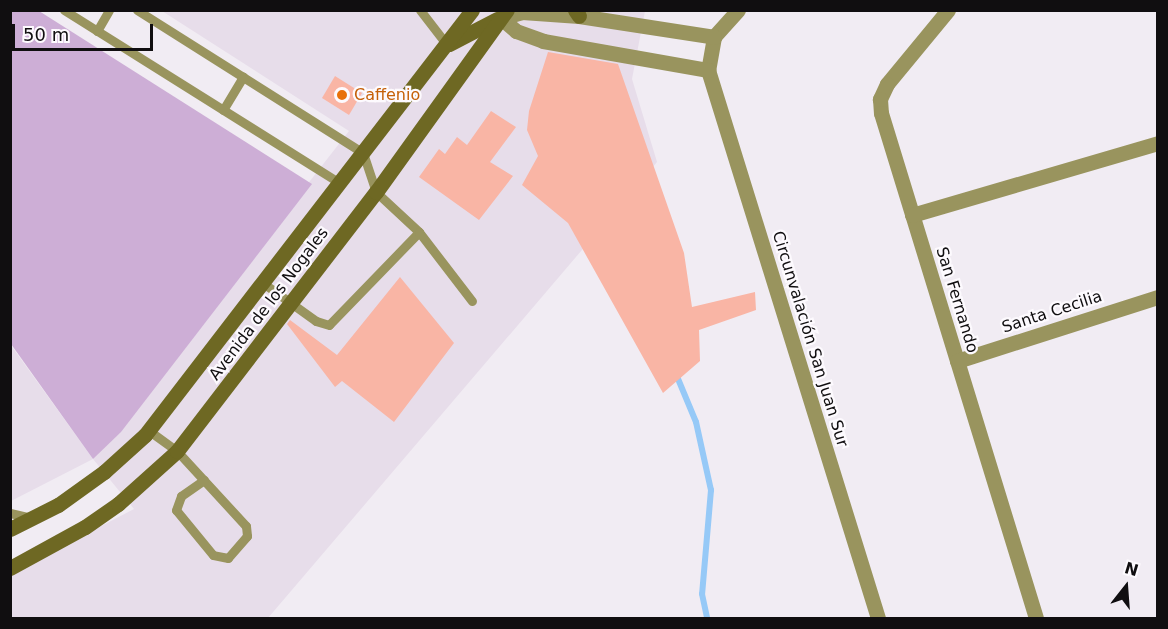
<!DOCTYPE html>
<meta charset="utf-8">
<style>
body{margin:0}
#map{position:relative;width:1168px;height:629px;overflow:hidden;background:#f1ecf3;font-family:"DejaVu Sans",sans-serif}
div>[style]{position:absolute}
.built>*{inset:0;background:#e7ddea}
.green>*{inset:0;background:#cdaed6}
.stream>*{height:6px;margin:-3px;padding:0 3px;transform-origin:3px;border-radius:3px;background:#96c9f7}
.building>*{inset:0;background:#f9b5a5}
.service>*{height:9px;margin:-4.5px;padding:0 4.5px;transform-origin:4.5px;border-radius:4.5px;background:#99945e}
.minor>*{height:15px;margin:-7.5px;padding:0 7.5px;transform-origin:7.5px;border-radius:7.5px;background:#99945e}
.secondary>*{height:15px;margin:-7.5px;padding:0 7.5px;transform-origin:7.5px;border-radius:7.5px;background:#6e6823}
.dots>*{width:16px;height:16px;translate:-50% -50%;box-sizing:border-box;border:3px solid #fdfafe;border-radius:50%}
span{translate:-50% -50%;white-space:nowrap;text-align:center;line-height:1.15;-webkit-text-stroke:4.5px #fdfafe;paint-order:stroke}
.food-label{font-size:16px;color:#c56008}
.left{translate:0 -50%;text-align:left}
.street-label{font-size:16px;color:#100e10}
.frame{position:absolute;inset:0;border:12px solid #100e10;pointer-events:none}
.north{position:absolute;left:1096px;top:557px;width:60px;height:60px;-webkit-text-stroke:4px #fdfafe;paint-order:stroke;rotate:17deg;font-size:16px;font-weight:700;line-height:24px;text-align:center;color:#100e10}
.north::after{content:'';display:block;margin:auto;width:21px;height:27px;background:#100e10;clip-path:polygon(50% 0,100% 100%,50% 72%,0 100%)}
.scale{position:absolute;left:12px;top:24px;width:141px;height:27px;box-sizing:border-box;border:3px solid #100e10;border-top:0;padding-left:8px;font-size:18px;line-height:21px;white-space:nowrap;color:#100e10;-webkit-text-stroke:4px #fdfafe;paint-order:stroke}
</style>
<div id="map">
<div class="built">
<i style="clip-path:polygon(162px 11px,645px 11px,632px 79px,657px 162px,268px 618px,11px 618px,11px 573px,134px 509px,93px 459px,11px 501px,10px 344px,93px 459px,349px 131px)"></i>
</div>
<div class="green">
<i style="clip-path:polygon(10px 11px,39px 11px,312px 184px,121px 432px,93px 459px,11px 344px)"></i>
</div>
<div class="stream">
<i style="left:676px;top:374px;width:52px;rotate:67.4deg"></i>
<i style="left:696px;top:422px;width:70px;rotate:77.6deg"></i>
<i style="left:711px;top:490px;width:104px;rotate:94.9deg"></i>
<i style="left:702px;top:594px;width:25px;rotate:78deg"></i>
</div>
<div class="building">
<i style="clip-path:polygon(548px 52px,618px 64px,684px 253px,692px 307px,755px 292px,756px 310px,699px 330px,700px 361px,663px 393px,568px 223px,522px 185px,538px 156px,527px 130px,529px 111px)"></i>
<i style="clip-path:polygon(335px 76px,362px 93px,349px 115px,322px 98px)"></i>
<i style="clip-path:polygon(491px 111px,516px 127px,490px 162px,513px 176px,479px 220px,419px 177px,439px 149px,445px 154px,457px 137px,467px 145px)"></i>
<i style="clip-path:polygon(400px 277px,454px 343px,394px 422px,342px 381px,335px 387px,287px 324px,290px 320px,337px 355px)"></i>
</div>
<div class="service">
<i style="left:64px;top:10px;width:326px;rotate:32.1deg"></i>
<i style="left:137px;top:10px;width:267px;rotate:32.3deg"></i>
<i style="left:363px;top:153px;width:41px;rotate:71.6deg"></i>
<i style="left:376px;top:192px;width:59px;rotate:42.9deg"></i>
<i style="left:419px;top:232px;width:129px;rotate:134.1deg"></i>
<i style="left:329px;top:325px;width:14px;rotate:-163deg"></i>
<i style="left:316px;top:321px;width:65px;rotate:-144.4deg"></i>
<i style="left:420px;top:10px;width:44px;rotate:52.4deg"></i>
<i style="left:97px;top:31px;width:24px;rotate:-60deg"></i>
<i style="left:223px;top:110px;width:39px;rotate:-59deg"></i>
<i style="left:419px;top:232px;width:87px;rotate:52.5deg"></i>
<i style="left:148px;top:430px;width:36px;rotate:36deg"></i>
<i style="left:177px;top:451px;width:102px;rotate:47.4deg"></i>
<i style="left:246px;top:526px;width:10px;rotate:84deg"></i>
<i style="left:247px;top:536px;width:29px;rotate:131deg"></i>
<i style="left:228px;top:558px;width:15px;rotate:-169deg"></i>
<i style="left:213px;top:555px;width:58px;rotate:-129.4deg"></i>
<i style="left:176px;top:510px;width:15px;rotate:-70deg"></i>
<i style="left:181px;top:496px;width:28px;rotate:-35deg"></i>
<i style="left:10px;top:513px;width:23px;rotate:13deg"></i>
</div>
<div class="minor">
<i style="left:738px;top:10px;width:36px;rotate:132deg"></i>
<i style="left:714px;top:37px;width:34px;rotate:100deg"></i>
<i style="left:708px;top:70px;width:574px;rotate:72.77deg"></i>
<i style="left:948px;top:10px;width:96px;rotate:129.5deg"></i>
<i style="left:887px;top:84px;width:17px;rotate:115deg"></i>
<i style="left:880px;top:99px;width:14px;rotate:86deg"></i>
<i style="left:881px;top:113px;width:528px;rotate:72.94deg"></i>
<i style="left:501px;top:18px;width:20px;rotate:41deg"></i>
<i style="left:516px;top:31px;width:29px;rotate:20deg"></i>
<i style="left:543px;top:41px;width:168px;rotate:10deg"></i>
<i style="left:501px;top:18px;width:22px;rotate:-16deg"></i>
<i style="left:522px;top:12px;width:57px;rotate:4deg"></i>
<i style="left:579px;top:16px;width:137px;rotate:8.8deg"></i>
<i style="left:912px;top:215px;width:256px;rotate:-16.3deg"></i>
<i style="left:957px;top:361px;width:211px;rotate:-17.7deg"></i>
</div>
<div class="secondary">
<i style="left:575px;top:10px;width:7px;rotate:56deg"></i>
<i style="left:449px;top:44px;width:54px;rotate:-27.5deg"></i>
<i style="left:10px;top:529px;width:54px;rotate:-26.6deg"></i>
<i style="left:58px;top:505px;width:57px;rotate:-35.7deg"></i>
<i style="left:104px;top:472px;width:55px;rotate:-42.1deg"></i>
<i style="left:145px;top:435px;width:536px;rotate:-52.42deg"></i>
<i style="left:10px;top:568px;width:85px;rotate:-28.7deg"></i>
<i style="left:85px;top:527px;width:40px;rotate:-34.9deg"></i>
<i style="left:118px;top:504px;width:79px;rotate:-41.9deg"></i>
<i style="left:177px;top:451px;width:327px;rotate:-52.5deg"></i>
<i style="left:376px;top:192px;width:224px;rotate:-54.3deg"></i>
</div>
<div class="dots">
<i style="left:342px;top:95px;background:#e8710a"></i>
</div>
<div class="food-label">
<span class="left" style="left:354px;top:95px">Caffenio</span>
</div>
<div class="street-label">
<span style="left:957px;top:300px;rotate:73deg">San Fernando</span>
<span style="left:269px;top:304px;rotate:-53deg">Avenida de los Nogales</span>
<span style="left:1052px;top:312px;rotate:-18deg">Santa Cecilia</span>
<span style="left:810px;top:339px;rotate:73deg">Circunvalación San Juan Sur</span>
</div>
<div class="frame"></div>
<div class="north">N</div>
<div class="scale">50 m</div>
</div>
